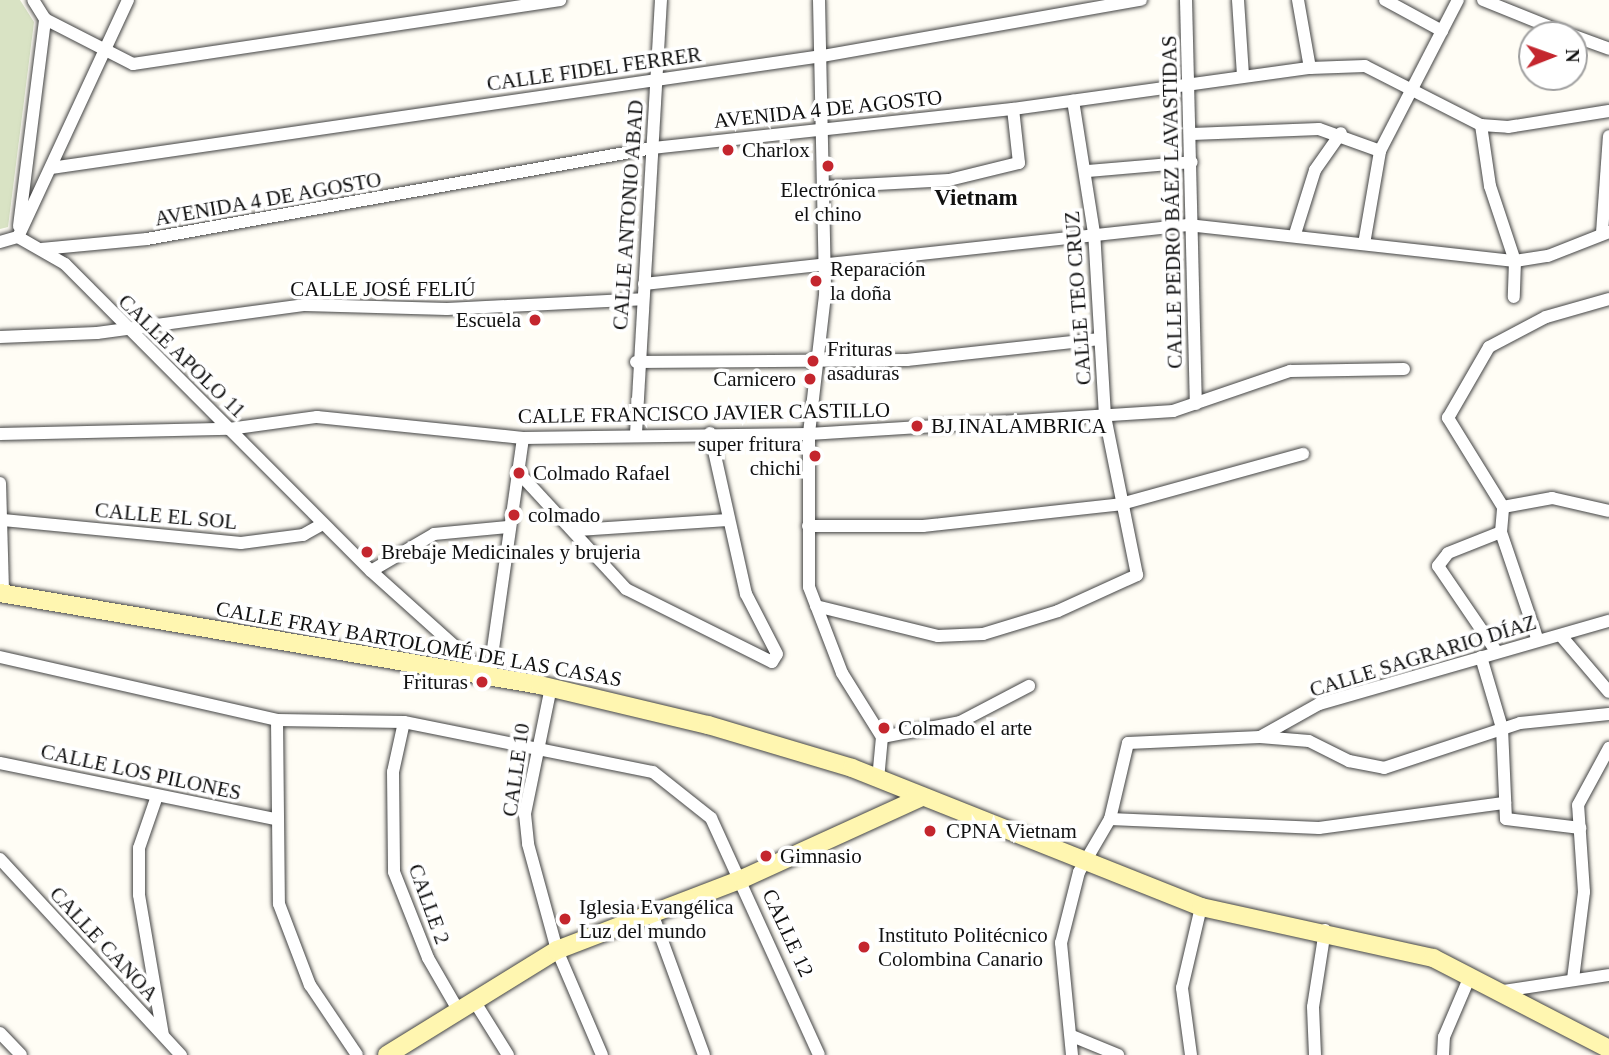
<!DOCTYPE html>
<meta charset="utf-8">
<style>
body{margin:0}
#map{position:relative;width:1609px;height:1055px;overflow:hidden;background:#fffdf5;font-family:"Times New Roman",serif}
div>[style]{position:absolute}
.cemetery>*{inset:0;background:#d9e3c4}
.roads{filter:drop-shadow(0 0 2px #444) drop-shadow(0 0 2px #444)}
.street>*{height:12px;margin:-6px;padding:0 6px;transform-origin:6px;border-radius:6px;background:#fff}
.secondary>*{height:18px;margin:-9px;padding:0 9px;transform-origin:9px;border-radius:9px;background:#fff6b0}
.dots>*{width:19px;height:19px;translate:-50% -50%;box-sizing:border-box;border:4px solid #fff;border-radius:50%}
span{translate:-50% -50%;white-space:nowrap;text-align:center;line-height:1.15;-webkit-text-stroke:7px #fff;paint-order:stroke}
.street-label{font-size:21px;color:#111}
.poi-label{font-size:21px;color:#111}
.left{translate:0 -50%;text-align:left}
.right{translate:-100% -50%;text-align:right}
.neighbourhood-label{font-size:23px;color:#111;font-weight:700}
.north{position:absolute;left:1518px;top:21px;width:70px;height:70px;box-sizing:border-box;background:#fff;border:2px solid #a0a0a0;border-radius:50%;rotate:89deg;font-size:19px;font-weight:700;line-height:28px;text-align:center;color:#111}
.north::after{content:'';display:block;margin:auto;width:24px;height:32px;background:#c4262e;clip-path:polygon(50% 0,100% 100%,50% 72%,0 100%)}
</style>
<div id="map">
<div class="cemetery">
<i style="clip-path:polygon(0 0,20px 0,34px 22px,8px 227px,0 229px)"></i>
</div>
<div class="roads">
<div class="street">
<i style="left:819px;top:0;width:295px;rotate:88.8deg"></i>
<i style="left:825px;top:295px;width:140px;rotate:96.6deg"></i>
<i style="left:809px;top:434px;width:153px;rotate:90deg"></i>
<i style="left:809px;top:587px;width:92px;rotate:69deg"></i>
<i style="left:842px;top:673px;width:75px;rotate:58deg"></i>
<i style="left:882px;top:737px;width:42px;rotate:95.4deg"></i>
<i style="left:1186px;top:0;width:404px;rotate:88.6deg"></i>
<i style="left:1238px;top:0;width:75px;rotate:86.2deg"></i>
<i style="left:1298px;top:0;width:69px;rotate:80deg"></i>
<i style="left:1385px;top:0;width:65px;rotate:28.5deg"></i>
<i style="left:1483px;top:0;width:94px;rotate:21.9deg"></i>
<i style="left:45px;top:19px;width:99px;rotate:27.1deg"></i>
<i style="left:133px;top:64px;width:432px;rotate:-8.5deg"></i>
<i style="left:1574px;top:36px;width:37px;rotate:20deg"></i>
<i style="left:1481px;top:125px;width:62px;rotate:81.6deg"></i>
<i style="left:1490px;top:186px;width:79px;rotate:71.6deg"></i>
<i style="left:1515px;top:261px;width:36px;rotate:92deg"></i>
<i style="left:1192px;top:134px;width:127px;rotate:-2.3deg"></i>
<i style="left:1319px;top:129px;width:65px;rotate:19.8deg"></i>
<i style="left:51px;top:168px;width:779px;rotate:-8.27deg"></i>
<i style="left:822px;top:56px;width:324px;rotate:-10deg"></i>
<i style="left:1088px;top:171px;width:104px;rotate:-4.9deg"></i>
<i style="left:823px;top:187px;width:126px;rotate:-3.2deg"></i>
<i style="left:949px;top:180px;width:72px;rotate:-13.7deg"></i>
<i style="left:1019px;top:163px;width:54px;rotate:-96.3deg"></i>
<i style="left:19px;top:226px;width:209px;rotate:-82.8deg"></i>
<i style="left:45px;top:19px;width:22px;rotate:-122deg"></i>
<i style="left:1602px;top:233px;width:97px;rotate:-85.9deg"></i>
<i style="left:1295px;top:234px;width:67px;rotate:-72.6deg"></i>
<i style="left:1315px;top:170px;width:45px;rotate:-54.9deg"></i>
<i style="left:18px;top:237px;width:54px;rotate:29.9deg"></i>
<i style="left:65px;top:264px;width:433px;rotate:45.1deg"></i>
<i style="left:371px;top:571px;width:156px;rotate:41.9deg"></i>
<i style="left:18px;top:237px;width:261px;rotate:-65.1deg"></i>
<i style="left:0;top:242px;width:19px;rotate:-16deg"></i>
<i style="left:1364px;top:244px;width:94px;rotate:-80.2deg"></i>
<i style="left:1380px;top:151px;width:170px;rotate:-62.7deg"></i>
<i style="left:42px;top:249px;width:105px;rotate:-5.4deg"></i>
<i style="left:147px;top:239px;width:514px;rotate:-10.2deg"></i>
<i style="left:653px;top:148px;width:362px;rotate:-6.2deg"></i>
<i style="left:1013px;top:109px;width:300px;rotate:-7.9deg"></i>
<i style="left:1310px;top:68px;width:55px;rotate:-2.1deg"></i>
<i style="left:1365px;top:66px;width:130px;rotate:27deg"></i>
<i style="left:1481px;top:125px;width:27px;rotate:4deg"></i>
<i style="left:1508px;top:127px;width:102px;rotate:-9deg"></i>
<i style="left:644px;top:284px;width:547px;rotate:-6.19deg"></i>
<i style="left:1188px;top:225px;width:329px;rotate:6.3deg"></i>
<i style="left:1515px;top:261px;width:33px;rotate:-9deg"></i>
<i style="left:1548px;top:256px;width:66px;rotate:-21.5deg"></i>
<i style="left:0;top:337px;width:97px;rotate:-2.4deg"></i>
<i style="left:97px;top:333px;width:210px;rotate:-7.7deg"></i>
<i style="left:305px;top:305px;width:142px;rotate:1.6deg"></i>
<i style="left:447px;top:309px;width:195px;rotate:-2.9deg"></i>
<i style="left:636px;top:362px;width:271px;rotate:-0.4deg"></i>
<i style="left:907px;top:360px;width:194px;rotate:-6.2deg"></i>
<i style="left:636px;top:433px;width:434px;rotate:-86.7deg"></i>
<i style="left:0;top:434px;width:229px;rotate:-1.3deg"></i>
<i style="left:229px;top:429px;width:89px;rotate:-7.8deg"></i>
<i style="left:317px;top:417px;width:207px;rotate:5.8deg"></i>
<i style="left:523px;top:438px;width:286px;rotate:-0.8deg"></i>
<i style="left:809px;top:434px;width:365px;rotate:-3.6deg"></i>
<i style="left:1173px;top:411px;width:124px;rotate:-18.9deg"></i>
<i style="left:1290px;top:371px;width:114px;rotate:-1deg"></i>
<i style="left:519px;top:473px;width:158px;rotate:47.3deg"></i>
<i style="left:626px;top:589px;width:163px;rotate:26.6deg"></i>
<i style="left:772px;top:662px;width:9px;rotate:-58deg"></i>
<i style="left:777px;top:654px;width:68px;rotate:-117.3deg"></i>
<i style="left:746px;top:594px;width:165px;rotate:-102.6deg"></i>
<i style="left:0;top:483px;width:110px;rotate:88.4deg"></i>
<i style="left:1503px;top:507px;width:50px;rotate:-10.4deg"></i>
<i style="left:1552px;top:498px;width:58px;rotate:12.8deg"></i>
<i style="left:3px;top:520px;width:239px;rotate:5.5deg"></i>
<i style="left:241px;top:543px;width:63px;rotate:-7.4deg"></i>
<i style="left:303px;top:535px;width:23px;rotate:-29deg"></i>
<i style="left:808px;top:526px;width:115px"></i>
<i style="left:923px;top:526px;width:199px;rotate:-6.3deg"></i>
<i style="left:1121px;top:504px;width:189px;rotate:-15.4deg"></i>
<i style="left:578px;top:530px;width:150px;rotate:-3.8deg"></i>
<i style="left:371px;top:571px;width:73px;rotate:-30.4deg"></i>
<i style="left:434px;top:534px;width:74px;rotate:-5.4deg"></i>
<i style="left:816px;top:606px;width:126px;rotate:13.8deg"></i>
<i style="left:938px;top:636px;width:45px;rotate:-2.5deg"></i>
<i style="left:983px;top:634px;width:78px;rotate:-17deg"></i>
<i style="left:1058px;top:611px;width:87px;rotate:-24.5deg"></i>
<i style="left:1137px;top:575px;width:162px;rotate:-101.4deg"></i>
<i style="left:1105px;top:416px;width:183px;rotate:-93.4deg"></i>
<i style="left:1094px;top:233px;width:134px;rotate:-99deg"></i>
<i style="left:1562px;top:637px;width:72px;rotate:49.5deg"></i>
<i style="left:1537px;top:638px;width:112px;rotate:-108.8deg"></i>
<i style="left:1501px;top:532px;width:25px;rotate:-85deg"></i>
<i style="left:1503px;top:507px;width:105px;rotate:-121.7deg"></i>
<i style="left:1448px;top:418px;width:82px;rotate:-60deg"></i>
<i style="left:1489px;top:347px;width:64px;rotate:-27.8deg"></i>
<i style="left:1546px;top:317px;width:66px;rotate:-15.9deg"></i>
<i style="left:1496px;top:651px;width:103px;rotate:-124.3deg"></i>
<i style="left:1438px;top:566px;width:16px;rotate:-52deg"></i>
<i style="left:1448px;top:553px;width:57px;rotate:-21.6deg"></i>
<i style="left:0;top:657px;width:284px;rotate:12.8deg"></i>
<i style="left:277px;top:720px;width:127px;rotate:0.9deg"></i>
<i style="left:404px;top:722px;width:254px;rotate:11.4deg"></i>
<i style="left:653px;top:772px;width:74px;rotate:38.4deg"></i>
<i style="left:711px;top:818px;width:260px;rotate:65.5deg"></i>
<i style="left:1481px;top:657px;width:74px;rotate:73.5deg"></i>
<i style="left:1502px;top:728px;width:91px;rotate:87.5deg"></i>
<i style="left:1506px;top:819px;width:75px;rotate:6.9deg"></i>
<i style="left:489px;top:677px;width:241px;rotate:-81.9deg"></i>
<i style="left:551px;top:687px;width:130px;rotate:101.6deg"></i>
<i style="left:525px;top:814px;width:30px;rotate:84deg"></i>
<i style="left:528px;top:844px;width:110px;rotate:74.7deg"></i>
<i style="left:557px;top:950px;width:114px;rotate:66.8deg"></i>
<i style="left:277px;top:720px;width:184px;rotate:89.4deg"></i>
<i style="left:279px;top:904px;width:87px;rotate:69.1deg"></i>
<i style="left:310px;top:985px;width:84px;rotate:56.1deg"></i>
<i style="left:404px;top:722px;width:51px;rotate:102.4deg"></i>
<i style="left:393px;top:772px;width:100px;rotate:89.4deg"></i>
<i style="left:394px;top:872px;width:92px;rotate:68.4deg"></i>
<i style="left:428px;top:958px;width:58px;rotate:59.9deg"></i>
<i style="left:882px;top:737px;width:79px;rotate:-10.9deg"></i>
<i style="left:960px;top:722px;width:78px;rotate:-27.6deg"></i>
<i style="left:1260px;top:737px;width:49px;rotate:4.7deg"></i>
<i style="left:1309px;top:741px;width:45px;rotate:26.6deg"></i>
<i style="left:1349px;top:761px;width:36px;rotate:11deg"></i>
<i style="left:1384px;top:768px;width:143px;rotate:-18.3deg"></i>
<i style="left:1520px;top:723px;width:89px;rotate:-5.8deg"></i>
<i style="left:0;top:763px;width:281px;rotate:11.5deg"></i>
<i style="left:157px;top:796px;width:55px;rotate:109.1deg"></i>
<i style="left:139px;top:848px;width:47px;rotate:90deg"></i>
<i style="left:139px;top:895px;width:142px;rotate:80.3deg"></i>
<i style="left:1110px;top:819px;width:209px;rotate:2.5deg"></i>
<i style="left:1319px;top:828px;width:188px;rotate:-7.7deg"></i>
<i style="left:0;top:859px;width:267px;rotate:47.3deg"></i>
<i style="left:652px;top:913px;width:151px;rotate:69.9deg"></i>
<i style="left:1573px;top:979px;width:88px;rotate:-82.8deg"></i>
<i style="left:1584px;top:892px;width:87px;rotate:-93.9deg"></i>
<i style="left:1578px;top:805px;width:65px;rotate:-61.5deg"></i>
<i style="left:1503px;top:991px;width:107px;rotate:-8.6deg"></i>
<i style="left:473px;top:999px;width:66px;rotate:58deg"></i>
<i style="left:0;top:1033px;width:30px;rotate:46deg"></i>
<i style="left:1072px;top:1036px;width:50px;rotate:22.4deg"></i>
<i style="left:1072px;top:1055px;width:113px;rotate:-95.6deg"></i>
<i style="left:1061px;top:943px;width:73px;rotate:-75.8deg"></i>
<i style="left:1079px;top:872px;width:61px;rotate:-59.7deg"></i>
<i style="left:1110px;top:819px;width:78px;rotate:-76.7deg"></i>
<i style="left:1128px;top:743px;width:132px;rotate:-2.6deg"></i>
<i style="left:1260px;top:737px;width:68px;rotate:-29.2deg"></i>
<i style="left:1319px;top:704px;width:302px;rotate:-16deg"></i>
<i style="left:1191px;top:1055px;width:68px;rotate:-97.7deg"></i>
<i style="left:1182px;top:988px;width:83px;rotate:-76.8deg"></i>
<i style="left:1315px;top:1055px;width:48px;rotate:-92.4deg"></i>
<i style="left:1313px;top:1007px;width:78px;rotate:-81.1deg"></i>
<i style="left:1443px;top:1055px;width:18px;rotate:-87deg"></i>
<i style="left:1444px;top:1037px;width:66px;rotate:-66.9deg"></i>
</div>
<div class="secondary">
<i style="left:0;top:593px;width:548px;rotate:9.67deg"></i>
<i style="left:540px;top:685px;width:173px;rotate:13.4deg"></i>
<i style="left:708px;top:725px;width:150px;rotate:16.6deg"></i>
<i style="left:852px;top:768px;width:376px;rotate:21.7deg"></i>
<i style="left:1201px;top:907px;width:238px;rotate:12.4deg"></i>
<i style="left:1433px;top:958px;width:198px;rotate:27.3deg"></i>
<i style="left:387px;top:1055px;width:200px;rotate:-31.7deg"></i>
<i style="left:557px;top:950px;width:198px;rotate:-21deg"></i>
<i style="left:742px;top:879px;width:198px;rotate:-24.5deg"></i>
</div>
</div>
<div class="dots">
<i style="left:728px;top:150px;background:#c4262e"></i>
<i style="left:828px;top:166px;background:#c4262e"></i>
<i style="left:816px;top:281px;background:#c4262e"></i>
<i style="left:535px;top:320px;background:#c4262e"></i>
<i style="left:813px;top:361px;background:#c4262e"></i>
<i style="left:810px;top:379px;background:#c4262e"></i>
<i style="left:917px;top:426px;background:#c4262e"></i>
<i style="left:815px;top:456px;background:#c4262e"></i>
<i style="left:519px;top:473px;background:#c4262e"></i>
<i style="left:514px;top:515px;background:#c4262e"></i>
<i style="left:367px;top:552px;background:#c4262e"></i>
<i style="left:482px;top:682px;background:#c4262e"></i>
<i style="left:884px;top:728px;background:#c4262e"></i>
<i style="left:930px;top:831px;background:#c4262e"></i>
<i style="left:766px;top:856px;background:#c4262e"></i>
<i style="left:565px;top:919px;background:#c4262e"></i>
<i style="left:864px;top:947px;background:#c4262e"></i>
</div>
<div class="street-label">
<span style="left:594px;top:69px;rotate:-8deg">CALLE FIDEL FERRER</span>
<span style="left:828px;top:109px;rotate:-6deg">AVENIDA 4 DE AGOSTO</span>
<span style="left:268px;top:199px;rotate:-10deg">AVENIDA 4 DE AGOSTO</span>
<span style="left:1172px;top:202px;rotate:-91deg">CALLE PEDRO BÁEZ LAVASTIDAS</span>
<span style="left:628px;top:215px;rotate:-86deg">CALLE ANTONIO ABAD</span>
<span style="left:383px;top:289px">CALLE JOSÉ FELIÚ</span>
<span style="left:1078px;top:298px;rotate:-94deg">CALLE TEO CRUZ</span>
<span style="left:182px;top:356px;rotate:44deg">CALLE APOLO 11</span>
<span style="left:704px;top:413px;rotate:-1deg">CALLE FRANCISCO JAVIER CASTILLO</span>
<span style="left:166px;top:516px;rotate:5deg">CALLE EL SOL</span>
<span style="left:419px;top:644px;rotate:10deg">CALLE FRAY BARTOLOMÉ DE LAS CASAS</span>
<span style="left:1423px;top:656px;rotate:-17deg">CALLE SAGRARIO DÍAZ</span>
<span style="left:516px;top:770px;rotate:-82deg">CALLE 10</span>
<span style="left:141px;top:772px;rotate:12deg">CALLE LOS PILONES</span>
<span style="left:429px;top:904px;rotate:70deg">CALLE 2</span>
<span style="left:788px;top:933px;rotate:65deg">CALLE 12</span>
<span style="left:104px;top:944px;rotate:47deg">CALLE CANOA</span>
</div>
<div class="poi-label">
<span class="left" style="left:742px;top:150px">Charlox</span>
<span style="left:828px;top:202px">Electrónica<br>el chino</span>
<span class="left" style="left:830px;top:281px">Reparación<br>la doña</span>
<span class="right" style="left:521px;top:320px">Escuela</span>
<span class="left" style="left:827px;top:361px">Frituras<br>asaduras</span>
<span class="right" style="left:796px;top:379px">Carnicero</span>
<span class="left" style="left:931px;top:426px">BJ INALAMBRICA</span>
<span class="right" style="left:801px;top:456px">super fritura<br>chichi</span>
<span class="left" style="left:533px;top:473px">Colmado Rafael</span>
<span class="left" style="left:528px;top:515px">colmado</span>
<span class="left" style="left:381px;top:552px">Brebaje Medicinales y brujeria</span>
<span class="right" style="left:468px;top:682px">Frituras</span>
<span class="left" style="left:898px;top:728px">Colmado el arte</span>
<span class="left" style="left:946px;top:831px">CPNA Vietnam</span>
<span class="left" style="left:780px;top:856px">Gimnasio</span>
<span class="left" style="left:579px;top:919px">Iglesia Evangélica<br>Luz del mundo</span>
<span class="left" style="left:878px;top:947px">Instituto Politécnico<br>Colombina Canario</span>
</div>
<div class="neighbourhood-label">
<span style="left:976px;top:198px">Vietnam</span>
</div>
<div class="north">N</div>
</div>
